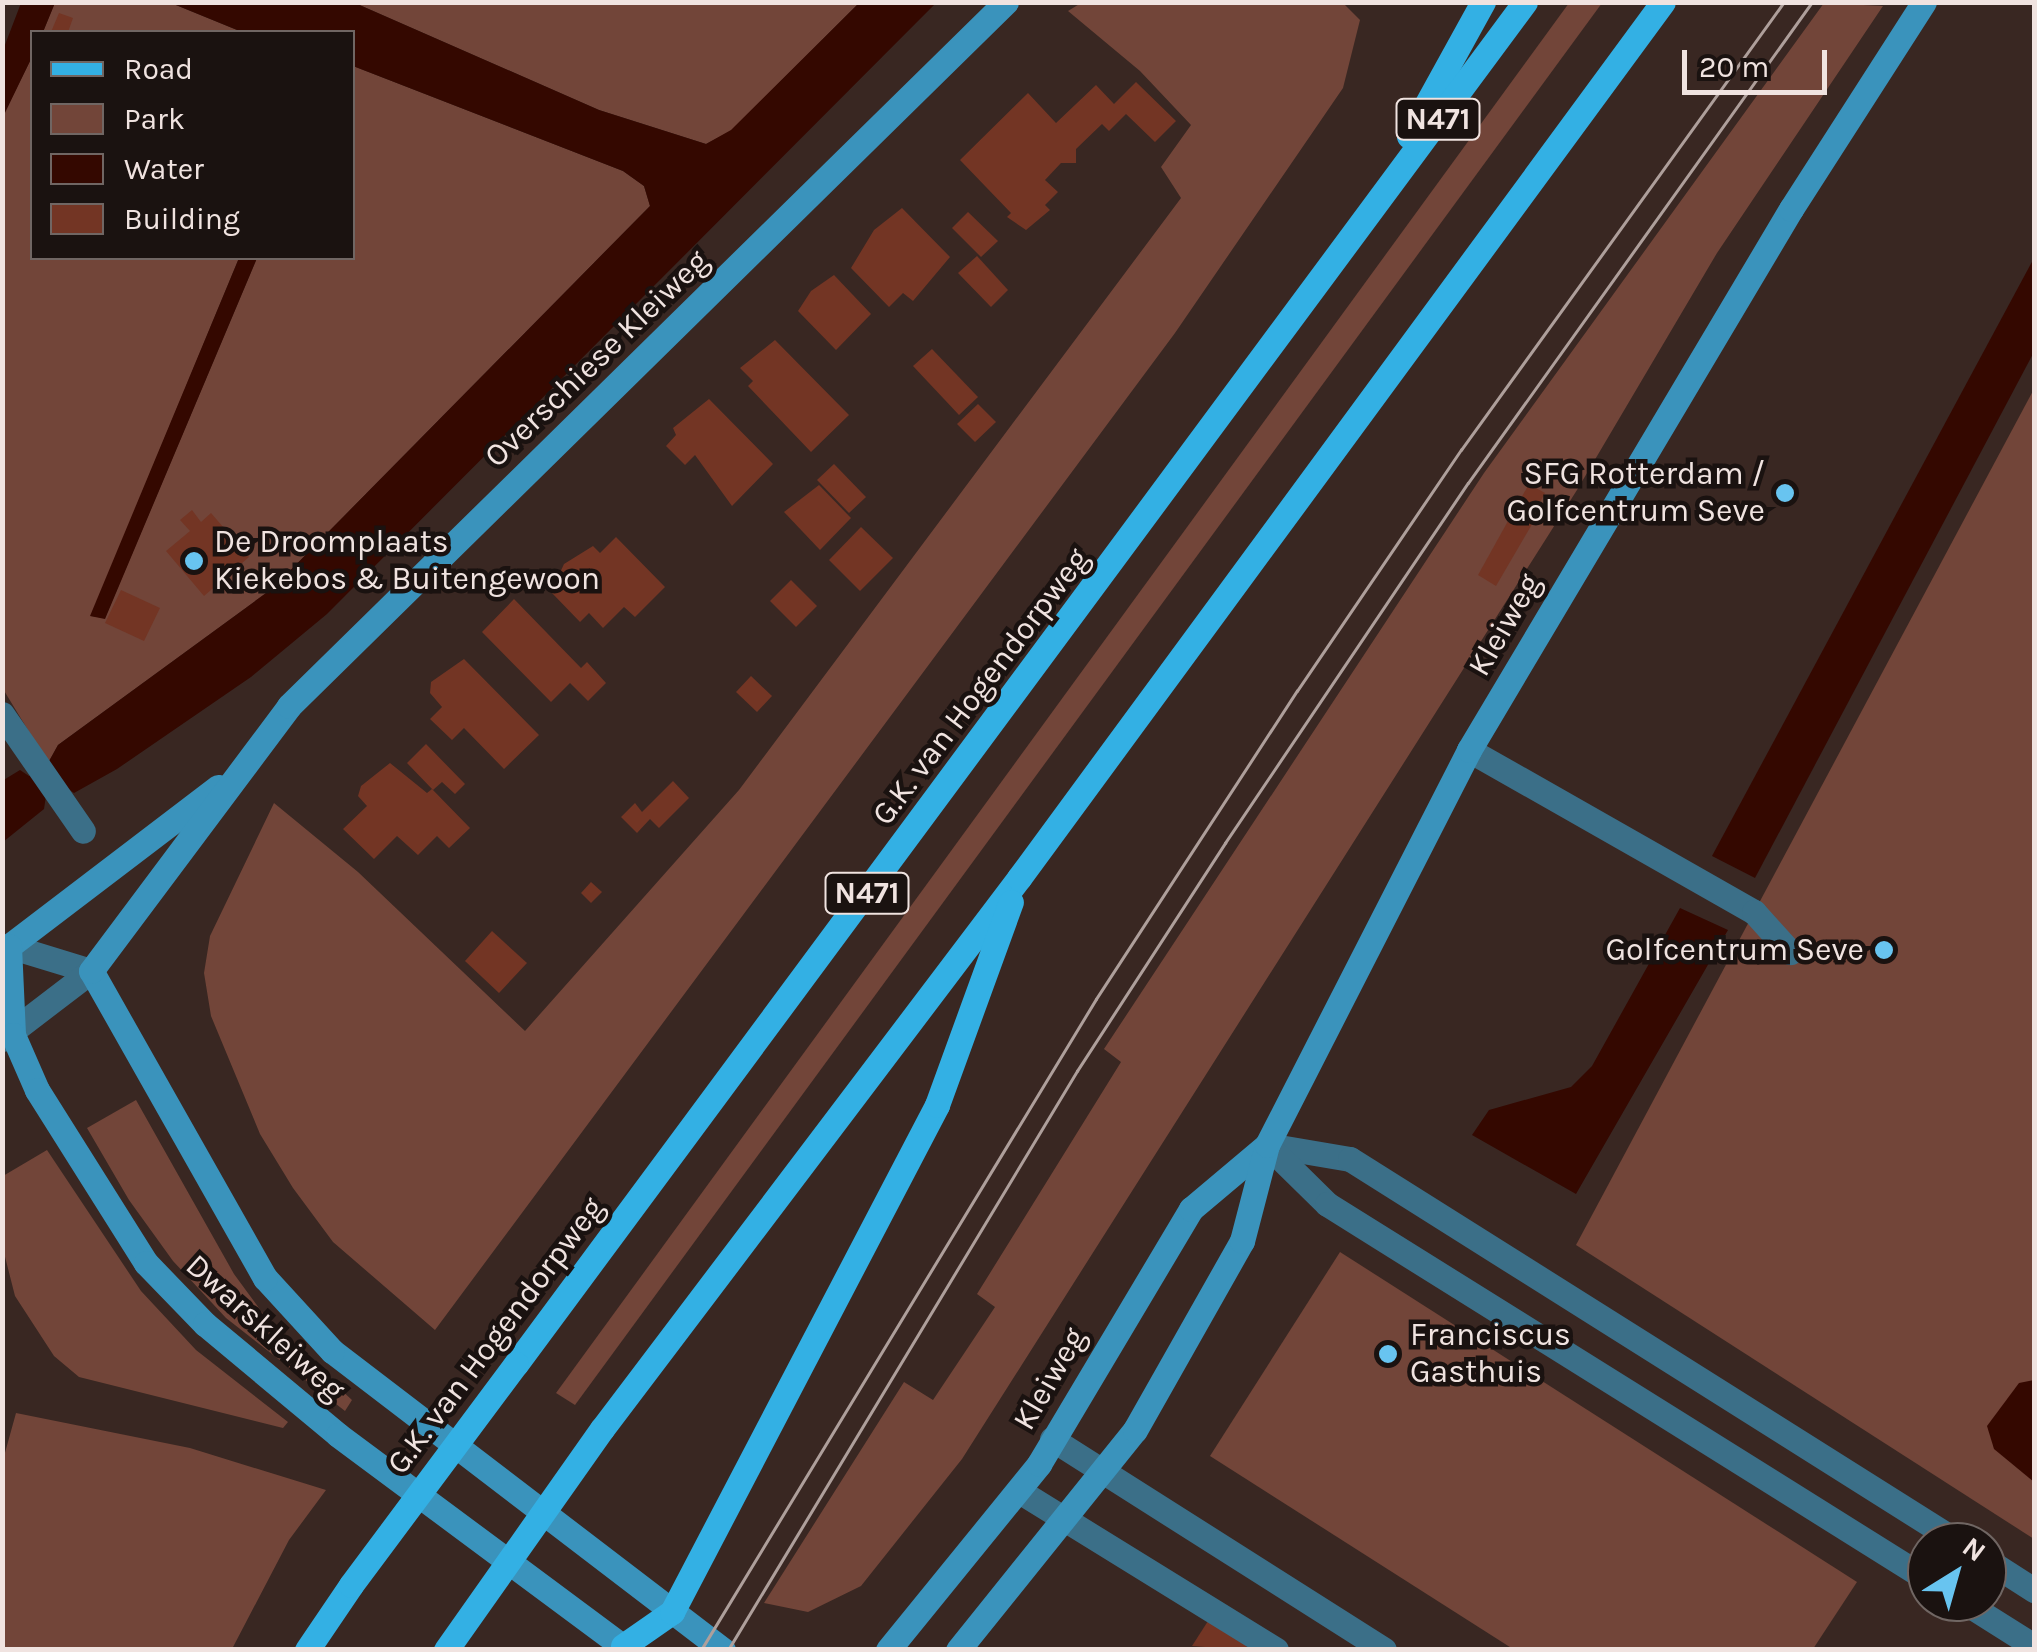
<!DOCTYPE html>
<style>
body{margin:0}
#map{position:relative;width:2037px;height:1652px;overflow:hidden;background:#392722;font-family:Karla,sans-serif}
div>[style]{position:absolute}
.green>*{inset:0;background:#724539}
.water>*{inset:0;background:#340800}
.building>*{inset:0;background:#733524}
.lane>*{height:25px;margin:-12.5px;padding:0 12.5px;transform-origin:12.5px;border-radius:12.5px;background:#3b6f88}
.street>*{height:25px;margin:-12.5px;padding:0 12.5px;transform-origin:12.5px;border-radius:12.5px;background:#3b6f88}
.secondary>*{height:25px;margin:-12.5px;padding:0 12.5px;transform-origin:12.5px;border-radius:12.5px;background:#3a93bc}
.primary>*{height:25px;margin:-12.5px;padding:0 12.5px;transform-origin:12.5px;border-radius:12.5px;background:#33b0e4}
.tram>*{height:2.5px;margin:-1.25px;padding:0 1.25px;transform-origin:1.25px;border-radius:1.25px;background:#ae9f9b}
.primary-bridge>*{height:25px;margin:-12.5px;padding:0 12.5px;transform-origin:12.5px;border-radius:12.5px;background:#33b0e4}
.dots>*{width:28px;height:28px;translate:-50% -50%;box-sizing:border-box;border:5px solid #1a1210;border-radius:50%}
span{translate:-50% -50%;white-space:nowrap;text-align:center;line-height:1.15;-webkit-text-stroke:9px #1a1210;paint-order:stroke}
.shield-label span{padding:2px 8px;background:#1a1210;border:2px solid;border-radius:8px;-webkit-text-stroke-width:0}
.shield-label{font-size:30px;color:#f0e3e0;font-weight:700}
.street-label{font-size:32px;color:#f0e3e0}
.poi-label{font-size:32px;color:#f0e3e0}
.right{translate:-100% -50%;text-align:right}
.left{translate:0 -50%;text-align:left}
.frame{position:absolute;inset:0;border:5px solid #f0e3e0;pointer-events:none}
.legend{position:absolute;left:30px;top:30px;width:325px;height:230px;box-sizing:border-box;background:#1a1210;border:2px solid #706663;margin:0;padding:12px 18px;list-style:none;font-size:30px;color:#f0e3e0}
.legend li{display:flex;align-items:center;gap:20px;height:50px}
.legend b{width:50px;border:2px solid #706663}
.north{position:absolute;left:1907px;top:1522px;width:100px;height:100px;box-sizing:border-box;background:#1a1210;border:2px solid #706663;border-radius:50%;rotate:37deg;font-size:28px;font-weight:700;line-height:40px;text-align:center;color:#f0e3e0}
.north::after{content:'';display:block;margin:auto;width:35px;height:45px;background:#68c4f0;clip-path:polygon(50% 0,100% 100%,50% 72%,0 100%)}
.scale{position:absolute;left:1682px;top:50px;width:145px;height:45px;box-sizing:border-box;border:5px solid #f0e3e0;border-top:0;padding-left:12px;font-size:30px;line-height:35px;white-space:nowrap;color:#f0e3e0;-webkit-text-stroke:8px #1a1210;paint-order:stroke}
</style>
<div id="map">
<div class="green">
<i style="clip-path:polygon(55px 2px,171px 3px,242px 32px,43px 32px)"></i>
<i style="clip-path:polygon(355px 3px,859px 3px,731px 131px,706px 144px,599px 110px)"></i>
<i style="clip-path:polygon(1081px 3px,1343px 3px,1360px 20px,1343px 88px,1175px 333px,435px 1330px,333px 1242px,293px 1188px,260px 1134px,211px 1016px,204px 973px,210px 936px,274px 803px,358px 872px,525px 1031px,739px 790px,1181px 198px,1161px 167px,1191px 125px,1140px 71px,1068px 11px)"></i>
<i style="clip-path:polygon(1569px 3px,1602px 3px,575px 1405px,556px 1393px)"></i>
<i style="clip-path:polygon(1824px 3px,1883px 6px,1717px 253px,1577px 490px,962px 1459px,861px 1586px,808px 1612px,764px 1603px,904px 1382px,933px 1400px,995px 1307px,977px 1294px,1121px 1062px,1104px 1049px,1484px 473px)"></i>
<i style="clip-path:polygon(32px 57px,32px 258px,239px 258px,91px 616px,105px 618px,257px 258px,352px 258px,353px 66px,623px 171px,644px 186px,650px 206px,273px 588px,58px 745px,48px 763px,3px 689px,2px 117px)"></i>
<i style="clip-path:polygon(2034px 389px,2034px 1539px,1576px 1245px)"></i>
<i style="clip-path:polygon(136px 1100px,234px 1274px,272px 1326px,352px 1400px,345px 1411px,226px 1318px,173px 1261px,129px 1200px,87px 1128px)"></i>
<i style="clip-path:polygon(47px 1150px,141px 1291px,196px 1350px,288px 1422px,283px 1428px,79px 1377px,54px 1356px,15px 1296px,2px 1245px,3px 1176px)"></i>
<i style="clip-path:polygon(1340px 1252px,1857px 1582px,1813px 1649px,1513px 1649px,1210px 1456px)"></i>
<i style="clip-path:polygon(16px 1413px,190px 1448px,326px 1490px,289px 1540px,232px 1649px,3px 1649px,3px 1460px)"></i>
</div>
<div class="water">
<i style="clip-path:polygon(21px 3px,55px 3px,43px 32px,32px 32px,32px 57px,3px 117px,3px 50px)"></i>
<i style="clip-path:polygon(171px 3px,355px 3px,599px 110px,706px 144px,731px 130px,859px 3px,936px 3px,327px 614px,251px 677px,117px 769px,74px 793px,63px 785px,46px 796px,44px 809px,3px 842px,2px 781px,20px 770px,29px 776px,48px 763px,58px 745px,273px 588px,650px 206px,644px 186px,623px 171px,353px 66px,352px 32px,242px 32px)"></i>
<i style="clip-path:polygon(239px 258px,257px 258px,105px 619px,90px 616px)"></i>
<i style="clip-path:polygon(2034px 258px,2034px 352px,1755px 878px,1712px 856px)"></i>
<i style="clip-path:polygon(1680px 908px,1728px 930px,1576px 1194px,1472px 1135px,1489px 1110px,1571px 1087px,1592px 1066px)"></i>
<i style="clip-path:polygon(2034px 1380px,2034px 1482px,1994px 1449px,1987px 1426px,2019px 1383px)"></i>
</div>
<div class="building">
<i style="clip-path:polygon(59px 13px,73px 18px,68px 32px,51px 32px)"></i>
<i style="clip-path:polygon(1136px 82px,1176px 121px,1155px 142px,1126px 114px,1109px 131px,1102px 124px,1076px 149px,1076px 163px,1061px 163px,1045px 180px,1058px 192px,1045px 205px,1050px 210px,1026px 230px,1007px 217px,1011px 213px,960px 160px,1028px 93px,1056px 123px,1096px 85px,1114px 104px)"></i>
<i style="clip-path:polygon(902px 208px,950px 257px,913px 301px,903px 293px,889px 307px,851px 268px,874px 230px)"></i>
<i style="clip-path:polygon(968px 212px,998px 241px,981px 257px,952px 228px)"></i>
<i style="clip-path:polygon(977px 256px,1008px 290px,991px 307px,958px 273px)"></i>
<i style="clip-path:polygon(834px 275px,871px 314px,836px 350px,798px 311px,811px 291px)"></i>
<i style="clip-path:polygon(775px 340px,849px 415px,811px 452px,748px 386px,753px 381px,740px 368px)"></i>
<i style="clip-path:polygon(932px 349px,978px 397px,959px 415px,913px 366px)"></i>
<i style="clip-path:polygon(709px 399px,773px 464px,732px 506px,695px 455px,685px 465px,666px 446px,676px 435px,673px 428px)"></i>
<i style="clip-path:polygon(978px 404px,996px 422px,975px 442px,957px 424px)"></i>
<i style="clip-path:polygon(834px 464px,866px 497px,849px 513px,817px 480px)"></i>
<i style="clip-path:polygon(1529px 484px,1545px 493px,1536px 509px,1520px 500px)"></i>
<i style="clip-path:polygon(819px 485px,851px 518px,820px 550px,784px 512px)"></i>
<i style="clip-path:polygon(1518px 503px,1538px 514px,1496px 586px,1478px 575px)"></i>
<i style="clip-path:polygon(192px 510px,201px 522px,211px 513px,249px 557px,204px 596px,166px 551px,190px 531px,180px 520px)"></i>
<i style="clip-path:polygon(861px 527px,893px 558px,860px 591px,829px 560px)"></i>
<i style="clip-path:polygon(616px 537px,665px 587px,635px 617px,624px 607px,603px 628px,589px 613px,580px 622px,551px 592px,564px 564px,593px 546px,600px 553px)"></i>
<i style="clip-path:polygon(791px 580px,817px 606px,796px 627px,770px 601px)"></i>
<i style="clip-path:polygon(121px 590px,160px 608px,144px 641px,105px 623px)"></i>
<i style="clip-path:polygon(514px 599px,581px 668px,587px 662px,606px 683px,588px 701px,570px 683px,551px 702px,482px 632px)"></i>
<i style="clip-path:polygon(464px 659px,539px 735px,504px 769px,464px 728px,452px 740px,430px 719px,442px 707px,430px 693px,431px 682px)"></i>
<i style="clip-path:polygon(751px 676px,772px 696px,757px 712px,736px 692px)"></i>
<i style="clip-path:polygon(426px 744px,465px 784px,455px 794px,442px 782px,433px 790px,407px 763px)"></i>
<i style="clip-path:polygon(390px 763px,427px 793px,432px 789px,470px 828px,449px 848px,437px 836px,418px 855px,397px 836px,374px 859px,343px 829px,367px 806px,358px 796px,361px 786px)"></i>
<i style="clip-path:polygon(673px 781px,689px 798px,659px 828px,650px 819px,637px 833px,621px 817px,635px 803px,642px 812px)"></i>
<i style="clip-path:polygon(591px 882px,602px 892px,591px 903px,581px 893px)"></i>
<i style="clip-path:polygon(492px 931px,527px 963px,499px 993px,465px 961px)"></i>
<i style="clip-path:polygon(1208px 1621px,1247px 1646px,1245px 1650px,1192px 1646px)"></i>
</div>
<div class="lane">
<i style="left:2px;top:714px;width:142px;rotate:55.3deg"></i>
<i style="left:1469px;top:750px;width:328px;rotate:29.6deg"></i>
<i style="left:1754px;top:912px;width:54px;rotate:48deg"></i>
<i style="left:1267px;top:1145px;width:84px;rotate:9.6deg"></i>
<i style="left:1350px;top:1159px;width:719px;rotate:32.21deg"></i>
<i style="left:1267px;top:1145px;width:84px;rotate:44.5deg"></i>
<i style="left:1327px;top:1204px;width:708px;rotate:32.01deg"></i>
<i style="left:1052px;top:1439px;width:393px;rotate:32.4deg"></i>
<i style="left:1019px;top:1491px;width:302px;rotate:31.7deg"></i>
<i style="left:1987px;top:1560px;width:56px;rotate:32.6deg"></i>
<i style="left:1964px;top:1602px;width:83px;rotate:32.2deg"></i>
</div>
<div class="street">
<i style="left:2px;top:950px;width:8px;rotate:-30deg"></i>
<i style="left:9px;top:946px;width:86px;rotate:17deg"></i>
<i style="left:2px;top:1039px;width:112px;rotate:-37.4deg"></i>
</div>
<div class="secondary">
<i style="left:218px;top:787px;width:263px;rotate:142.7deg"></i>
<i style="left:9px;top:946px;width:89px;rotate:87.4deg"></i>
<i style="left:13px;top:1035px;width:60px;rotate:66.4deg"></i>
<i style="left:37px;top:1090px;width:204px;rotate:57.8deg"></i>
<i style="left:146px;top:1263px;width:85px;rotate:46deg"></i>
<i style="left:205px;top:1324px;width:173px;rotate:39.8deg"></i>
<i style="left:338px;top:1435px;width:361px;rotate:36.6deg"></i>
<i style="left:723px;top:1650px;width:492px;rotate:-142.6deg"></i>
<i style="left:332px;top:1351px;width:99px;rotate:-132.5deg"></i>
<i style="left:265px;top:1278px;width:353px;rotate:-119.5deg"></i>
<i style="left:91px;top:971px;width:331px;rotate:-53.2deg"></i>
<i style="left:289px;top:706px;width:1005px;rotate:-44.48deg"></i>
<i style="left:888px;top:1650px;width:240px;rotate:-50.9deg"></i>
<i style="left:1039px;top:1464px;width:297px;rotate:-59.2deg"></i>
<i style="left:1191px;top:1209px;width:99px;rotate:-40.1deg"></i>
<i style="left:958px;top:1650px;width:282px;rotate:-51.2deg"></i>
<i style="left:1135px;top:1430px;width:217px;rotate:-60.5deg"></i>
<i style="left:1242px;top:1241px;width:99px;rotate:-75.4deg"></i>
<i style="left:1267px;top:1145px;width:444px;rotate:-62.9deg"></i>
<i style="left:1469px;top:750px;width:630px;rotate:-59.24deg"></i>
<i style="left:1791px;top:209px;width:246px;rotate:-57.3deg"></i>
</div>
<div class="primary">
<i style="left:1409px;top:136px;width:153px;rotate:-61.1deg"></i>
<i style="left:516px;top:1364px;width:1695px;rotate:-53.47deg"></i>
<i style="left:602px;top:1429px;width:691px;rotate:-52.88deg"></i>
<i style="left:1019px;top:878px;width:1087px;rotate:-53.68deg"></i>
<i style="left:623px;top:1646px;width:60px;rotate:-34.8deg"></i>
<i style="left:672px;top:1612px;width:572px;rotate:-62.4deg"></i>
<i style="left:937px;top:1105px;width:216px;rotate:-70deg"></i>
<i style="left:307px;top:1650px;width:78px;rotate:-55.9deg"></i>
</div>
<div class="tram">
<i style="left:701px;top:1650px;width:761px;rotate:-58.75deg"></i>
<i style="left:1096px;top:999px;width:368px;rotate:-56.9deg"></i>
<i style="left:1297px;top:691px;width:292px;rotate:-55.8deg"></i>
<i style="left:1461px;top:450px;width:552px;rotate:-54.21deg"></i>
<i style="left:728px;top:1650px;width:676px;rotate:-58.92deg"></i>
<i style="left:1077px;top:1071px;width:272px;rotate:-57deg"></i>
<i style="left:1225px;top:843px;width:434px;rotate:-56deg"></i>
<i style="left:1468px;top:483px;width:591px;rotate:-54.43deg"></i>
</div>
<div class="primary-bridge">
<i style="left:351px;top:1585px;width:276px;rotate:-53.3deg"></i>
<i style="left:446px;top:1650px;width:271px;rotate:-54.8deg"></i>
</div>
<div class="dots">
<i style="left:1785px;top:493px;background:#68c4f0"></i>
<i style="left:194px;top:561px;background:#68c4f0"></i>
<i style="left:1884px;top:950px;background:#68c4f0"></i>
<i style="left:1388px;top:1354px;background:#68c4f0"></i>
</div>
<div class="shield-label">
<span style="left:1438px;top:119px">N471</span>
<span style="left:867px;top:893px">N471</span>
</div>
<div class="street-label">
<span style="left:597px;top:359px;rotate:-44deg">Overschiese Kleiweg</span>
<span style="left:1505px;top:625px;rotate:-60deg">Kleiweg</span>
<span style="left:981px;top:687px;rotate:-53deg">G.K. van Hogendorpweg</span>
<span style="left:265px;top:1328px;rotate:42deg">Dwarskleiweg</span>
<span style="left:496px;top:1336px;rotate:-53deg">G.K. van Hogendorpweg</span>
<span style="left:1050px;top:1379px;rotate:-60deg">Kleiweg</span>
</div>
<div class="poi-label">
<span class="right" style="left:1765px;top:493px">SFG Rotterdam /<br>Golfcentrum Seve</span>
<span class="left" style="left:214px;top:561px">De Droomplaats<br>Kiekebos &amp; Buitengewoon</span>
<span class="right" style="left:1864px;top:950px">Golfcentrum Seve</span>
<span class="left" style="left:1410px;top:1354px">Franciscus<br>Gasthuis</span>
</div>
<div class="frame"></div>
<ul class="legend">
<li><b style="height:12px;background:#33b0e4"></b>Road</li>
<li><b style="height:28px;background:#724539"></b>Park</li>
<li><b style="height:28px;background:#340800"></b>Water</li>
<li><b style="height:28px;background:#733524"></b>Building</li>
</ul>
<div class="north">N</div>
<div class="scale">20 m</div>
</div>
